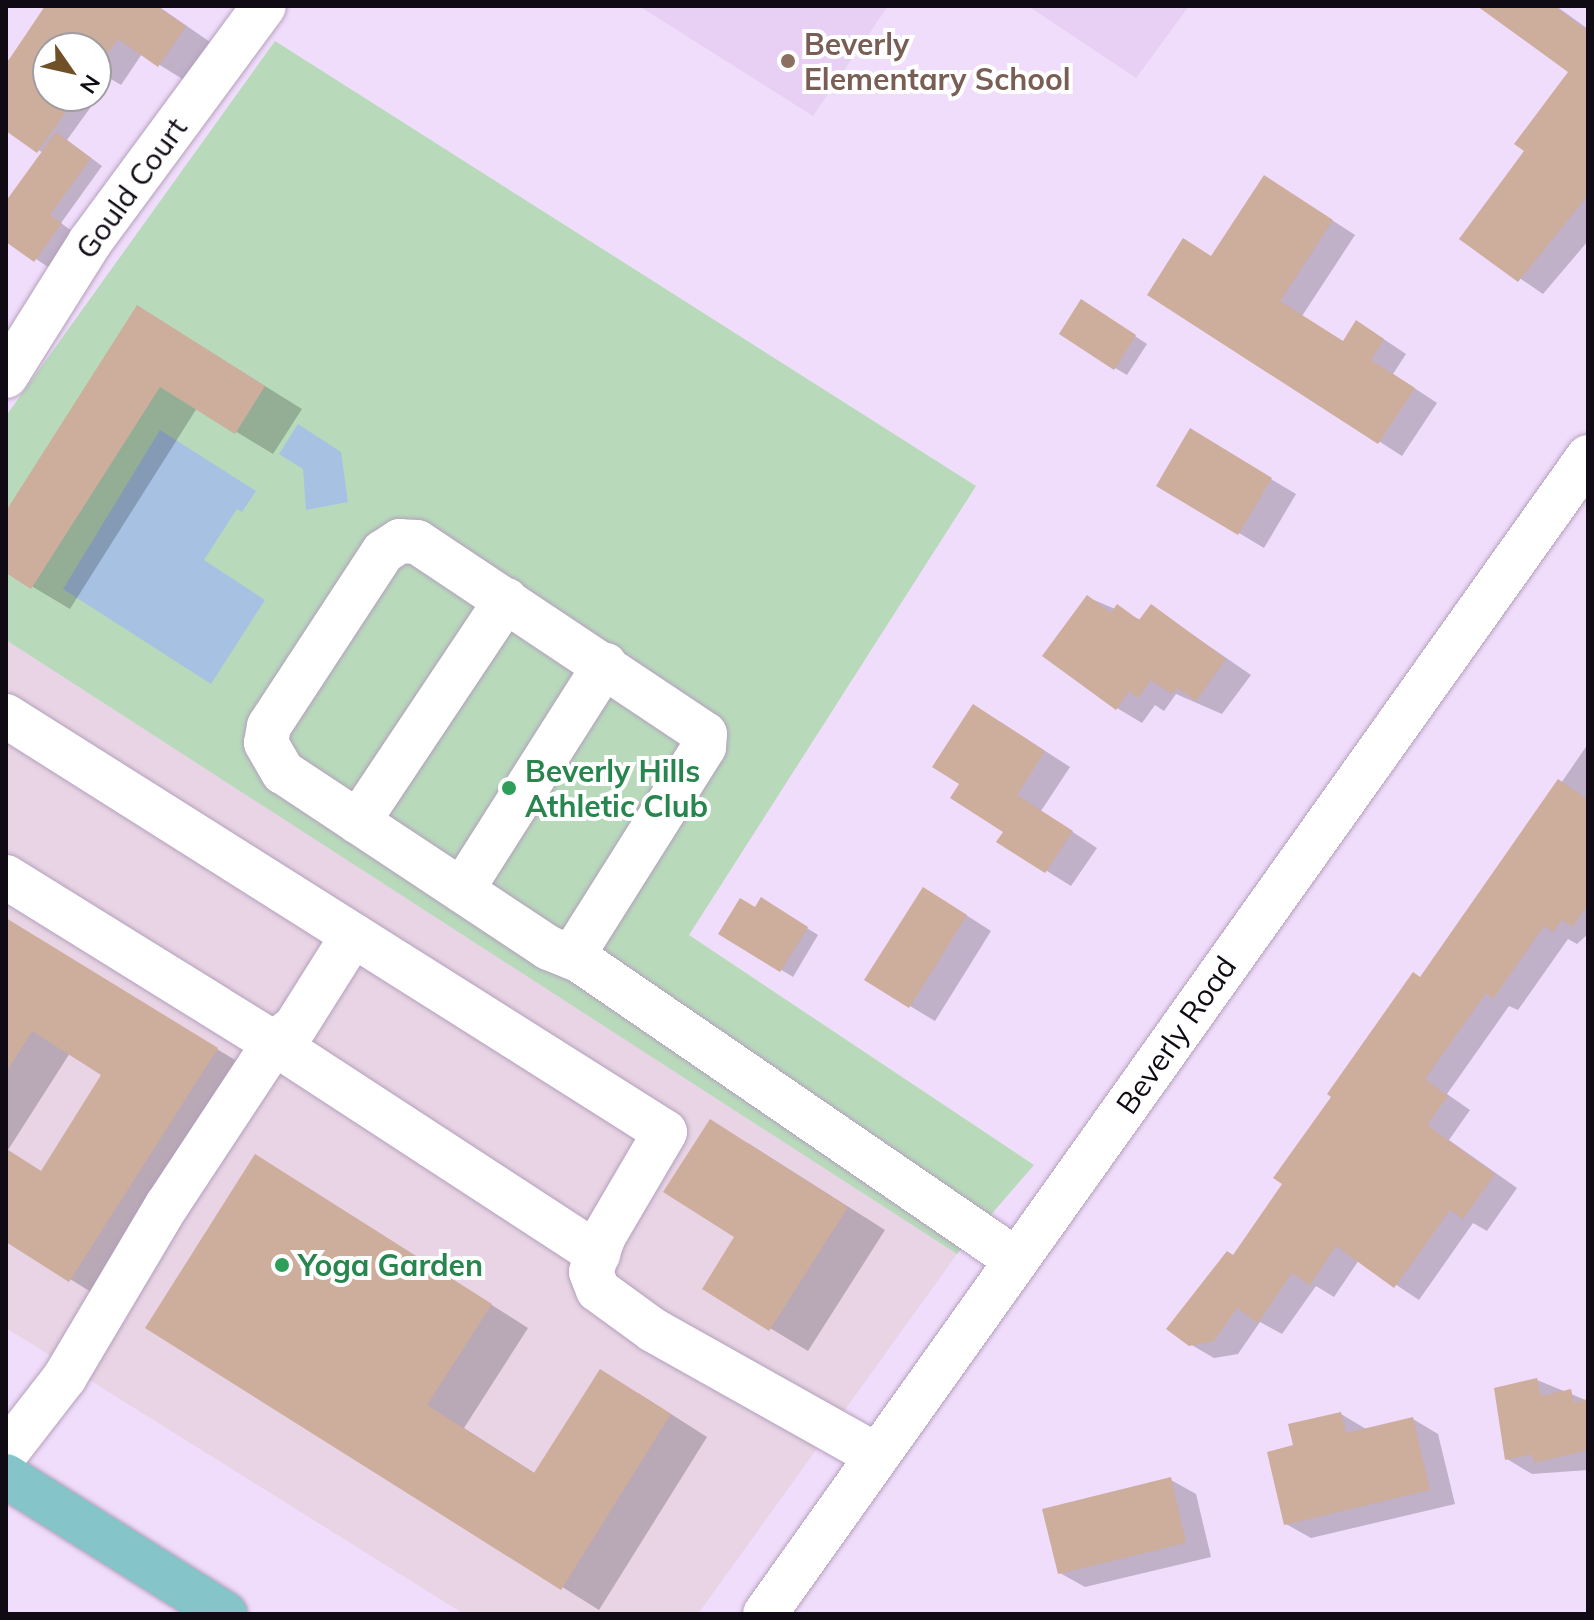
<!DOCTYPE html>
<style>
body{margin:0}
#map{position:relative;width:1594px;height:1620px;overflow:hidden;background:#f0ddfb;font-family:Mulish,sans-serif}
div>[style]{position:absolute}
.commercial>*{inset:0;background:#e8d4e4}
.built>*{inset:0;background:#e7d0f3}
.green>*{inset:0;background:#b8dabb}
.water>*{inset:0;background:#a7c1e3}
.shadow>*{inset:0;background:#0003}
.building>*{inset:0;background:#cdad9c}
.roads{filter:drop-shadow(0 0 2px #b3a0bc) drop-shadow(0 0 2px #b3a0bc)}
.minor>*{height:44px;margin:-22px;padding:0 22px;transform-origin:22px;border-radius:22px;background:#fff}
.major>*{height:44px;margin:-22px;padding:0 22px;transform-origin:22px;border-radius:22px;background:#85c4c9}
.dots>*{width:22px;height:22px;translate:-50% -50%;box-sizing:border-box;border:4px solid #fff;border-radius:50%}
span{translate:-50% -50%;white-space:nowrap;text-align:center;line-height:1.15;-webkit-text-stroke:8px #fff;paint-order:stroke}
.education-label{font-size:30px;color:#785e54;font-weight:700}
.left{translate:0 -50%;text-align:left}
.street-label{font-size:30px;color:#100a14}
.leisure-label{font-size:30px;color:#27864d;font-weight:700}
.frame{position:absolute;inset:0;border:8px solid #100a14;pointer-events:none}
.north{position:absolute;left:32px;top:32px;width:80px;height:80px;box-sizing:border-box;background:#fff;border:2px solid #9f9da1;border-radius:50%;rotate:124deg;font-size:22px;font-weight:700;line-height:32px;text-align:center;color:#100a14}
.north::after{content:'';display:block;margin:auto;width:28px;height:36px;background:#705026;clip-path:polygon(50% 0,100% 100%,50% 72%,0 100%)}
</style>
<div id="map">
<div class="commercial">
<i style="clip-path:polygon(6px 640px,957px 1254px,698px 1614px,464px 1614px,6px 1328px)"></i>
</div>
<div class="built">
<i style="clip-path:polygon(639px 6px,888px 6px,813px 116px)"></i>
<i style="clip-path:polygon(1028px 6px,1189px 6px,1136px 78px)"></i>
</div>
<div class="green">
<i style="clip-path:polygon(275px 41px,976px 486px,689px 935px,1034px 1165px,957px 1254px,6px 640px,6px 416px)"></i>
</div>
<div class="water">
<i style="clip-path:polygon(298px 424px,341px 452px,348px 502px,306px 510px,303px 469px,279px 454px)"></i>
<i style="clip-path:polygon(160px 430px,256px 491px,242px 512px,237px 509px,204px 560px,265px 600px,211px 684px,63px 589px)"></i>
</div>
<div class="shadow">
<i style="clip-path:polygon(evenodd,47px 6px,158px 6px,210px 42px,184px 80px,142px 54px,121px 85px,111px 79px,67px 140px,102px 166px,61px 223px,73px 232px,48px 267px,6px 239px,6px 204px,43px 153px,6px 128px,6px 58px,10px 61px,47px 6px,48px 48px,96px 48px,96px 96px,48px 96px,48px 48px)"></i>
<i style="clip-path:polygon(1486px 6px,1556px 6px,1588px 29px,1588px 241px,1543px 294px,1462px 239px,1527px 151px,1571px 71px)"></i>
<i style="clip-path:polygon(1287px 191px,1355px 235px,1302px 316px,1344px 343px,1379px 336px,1406px 354px,1393px 374px,1437px 403px,1402px 456px,1150px 294px,1212px 258px)"></i>
<i style="clip-path:polygon(138px 307px,302px 409px,273px 454px,197px 408px,70px 609px,6px 571px,6px 514px)"></i>
<i style="clip-path:polygon(1094px 309px,1147px 344px,1127px 375px,1115px 368px)"></i>
<i style="clip-path:polygon(1216px 446px,1296px 494px,1264px 548px,1159px 485px)"></i>
<i style="clip-path:polygon(1087px 597px,1141px 620px,1151px 606px,1251px 675px,1222px 714px,1176px 694px,1164px 711px,1155px 705px,1142px 723px,1117px 708px)"></i>
<i style="clip-path:polygon(999px 721px,1070px 767px,1041px 811px,1097px 848px,1071px 886px,999px 841px,1006px 831px,962px 783px)"></i>
<i style="clip-path:polygon(1588px 744px,1588px 934px,1577px 944px,1568px 939px,1518px 1010px,1509px 1006px,1447px 1094px,1470px 1110px,1449px 1140px,1517px 1188px,1487px 1231px,1473px 1223px,1419px 1300px,1359px 1260px,1334px 1297px,1316px 1286px,1282px 1334px,1260px 1322px,1238px 1354px,1214px 1358px,1190px 1344px,1234px 1257px)"></i>
<i style="clip-path:polygon(949px 904px,991px 931px,935px 1021px,910px 1006px)"></i>
<i style="clip-path:polygon(773px 907px,818px 935px,793px 977px,721px 933px,755px 909px)"></i>
<i style="clip-path:polygon(evenodd,6px 922px,255px 1072px,107px 1302px,6px 1239px,6px 922px,70px 1053px,104px 1074px,42px 1172px,8px 1150px,70px 1053px)"></i>
<i style="clip-path:polygon(748px 1143px,885px 1230px,808px 1351px,704px 1288px,737px 1237px)"></i>
<i style="clip-path:polygon(293px 1179px,528px 1328px,464px 1428px,536px 1474px,638px 1393px,707px 1437px,599px 1610px,148px 1328px)"></i>
<i style="clip-path:polygon(1537px 1380px,1588px 1401px,1588px 1470px,1532px 1474px,1507px 1459px)"></i>
<i style="clip-path:polygon(1341px 1414px,1366px 1429px,1413px 1419px,1438px 1434px,1455px 1504px,1311px 1538px,1286px 1524px,1295px 1447px)"></i>
<i style="clip-path:polygon(1171px 1480px,1196px 1494px,1211px 1557px,1085px 1587px,1060px 1573px)"></i>
</div>
<div class="building">
<i style="clip-path:polygon(45px 6px,157px 6px,186px 26px,158px 67px,118px 39px,96px 69px,96px 48px,48px 48px,48px 96px,77px 96px,37px 153px,6px 131px,6px 64px)"></i>
<i style="clip-path:polygon(1477px 6px,1554px 6px,1588px 31px,1588px 195px,1518px 282px,1459px 239px,1524px 151px,1514px 144px,1568px 72px)"></i>
<i style="clip-path:polygon(56px 132px,91px 158px,50px 215px,62px 223px,34px 262px,6px 242px,6px 201px)"></i>
<i style="clip-path:polygon(1264px 175px,1333px 220px,1280px 301px,1343px 341px,1356px 320px,1384px 339px,1371px 360px,1415px 388px,1378px 444px,1147px 295px,1183px 238px,1211px 256px)"></i>
<i style="clip-path:polygon(1081px 299px,1136px 335px,1114px 370px,1059px 334px)"></i>
<i style="clip-path:polygon(137px 305px,265px 386px,235px 434px,160px 387px,31px 589px,6px 573px,6px 511px)"></i>
<i style="clip-path:polygon(1190px 428px,1272px 478px,1238px 535px,1156px 486px)"></i>
<i style="clip-path:polygon(1087px 595px,1111px 613px,1117px 604px,1139px 620px,1151px 604px,1226px 659px,1196px 701px,1177px 688px,1172px 694px,1151px 680px,1138px 698px,1129px 691px,1116px 710px,1042px 656px)"></i>
<i style="clip-path:polygon(973px 704px,1045px 751px,1017px 795px,1073px 831px,1045px 873px,996px 842px,1003px 832px,950px 798px,959px 784px,932px 767px)"></i>
<i style="clip-path:polygon(1558px 779px,1588px 800px,1588px 905px,1572px 927px,1562px 920px,1553px 932px,1544px 926px,1493px 999px,1486px 993px,1425px 1079px,1448px 1096px,1427px 1125px,1495px 1174px,1463px 1219px,1450px 1210px,1394px 1288px,1336px 1246px,1310px 1285px,1292px 1273px,1258px 1323px,1237px 1308px,1214px 1341px,1189px 1346px,1166px 1329px,1227px 1251px,1233px 1255px,1282px 1184px,1273px 1178px,1331px 1097px,1327px 1094px,1413px 972px,1420px 977px)"></i>
<i style="clip-path:polygon(923px 887px,967px 915px,909px 1008px,864px 980px)"></i>
<i style="clip-path:polygon(761px 897px,808px 927px,780px 972px,718px 934px,740px 898px,755px 907px)"></i>
<i style="clip-path:polygon(6px 918px,218px 1048px,69px 1282px,6px 1242px,6px 1149px,41px 1171px,101px 1075px,32px 1031px,6px 1073px)"></i>
<i style="clip-path:polygon(710px 1119px,848px 1207px,769px 1331px,702px 1289px,734px 1237px,663px 1192px)"></i>
<i style="clip-path:polygon(255px 1154px,492px 1304px,427px 1405px,534px 1473px,600px 1369px,671px 1414px,561px 1590px,145px 1328px)"></i>
<i style="clip-path:polygon(1537px 1378px,1541px 1396px,1571px 1389px,1574px 1403px,1588px 1399px,1588px 1450px,1534px 1463px,1532px 1454px,1505px 1460px,1494px 1388px)"></i>
<i style="clip-path:polygon(1341px 1412px,1346px 1433px,1413px 1417px,1430px 1490px,1284px 1525px,1267px 1452px,1293px 1445px,1288px 1424px)"></i>
<i style="clip-path:polygon(1171px 1477px,1186px 1543px,1058px 1574px,1042px 1509px)"></i>
</div>
<div class="roads">
<div class="minor">
<i style="left:6px;top:376px;width:158px;rotate:-57.9deg"></i>
<i style="left:90px;top:242px;width:293px;rotate:-53.6deg"></i>
<i style="left:6px;top:716px;width:779px;rotate:32.26deg"></i>
<i style="left:665px;top:1132px;width:121px;rotate:120.4deg"></i>
<i style="left:604px;top:1236px;width:38px;rotate:110deg"></i>
<i style="left:591px;top:1272px;width:19px;rotate:69deg"></i>
<i style="left:598px;top:1290px;width:68px;rotate:36deg"></i>
<i style="left:653px;top:1330px;width:256px;rotate:29.3deg"></i>
<i style="left:358px;top:822px;width:267px;rotate:-56.3deg"></i>
<i style="left:6px;top:877px;width:315px;rotate:31.8deg"></i>
<i style="left:274px;top:1043px;width:194px;rotate:123.4deg"></i>
<i style="left:167px;top:1205px;width:200px;rotate:120.7deg"></i>
<i style="left:65px;top:1377px;width:96px;rotate:127.8deg"></i>
<i style="left:462px;top:890px;width:267px;rotate:-57.6deg"></i>
<i style="left:353px;top:935px;width:109px;rotate:122.2deg"></i>
<i style="left:295px;top:1027px;width:26px;rotate:143deg"></i>
<i style="left:274px;top:1043px;width:387px;rotate:33.1deg"></i>
<i style="left:579px;top:960px;width:16px;rotate:-86deg"></i>
<i style="left:580px;top:944px;width:233px;rotate:-57.8deg"></i>
<i style="left:704px;top:747px;width:13px;rotate:-86deg"></i>
<i style="left:705px;top:734px;width:346px;rotate:-146.3deg"></i>
<i style="left:417px;top:542px;width:17px;rotate:-177deg"></i>
<i style="left:400px;top:541px;width:20px;rotate:147deg"></i>
<i style="left:383px;top:552px;width:208px;rotate:123.2deg"></i>
<i style="left:269px;top:726px;width:17px;rotate:100deg"></i>
<i style="left:266px;top:743px;width:34px;rotate:60deg"></i>
<i style="left:283px;top:772px;width:319px;rotate:33.5deg"></i>
<i style="left:549px;top:948px;width:32px;rotate:22deg"></i>
<i style="left:579px;top:960px;width:529px;rotate:34.44deg"></i>
<i style="left:765px;top:1614px;width:1420px;rotate:-54.57deg"></i>
</div>
<div class="major">
<i style="left:6px;top:1476px;width:259px;rotate:32.2deg"></i>
</div>
</div>
<div class="dots">
<i style="left:788px;top:61px;background:#8d6e63"></i>
<i style="left:509px;top:788px;background:#2e9e5b"></i>
<i style="left:282px;top:1265px;background:#2e9e5b"></i>
</div>
<div class="education-label">
<span class="left" style="left:804px;top:61px">Beverly<br>Elementary School</span>
</div>
<div class="street-label">
<span style="left:131px;top:188px;rotate:-54deg">Gould Court</span>
<span style="left:1176px;top:1035px;rotate:-55deg">Beverly Road</span>
</div>
<div class="leisure-label">
<span class="left" style="left:525px;top:788px">Beverly Hills<br>Athletic Club</span>
<span class="left" style="left:298px;top:1265px">Yoga Garden</span>
</div>
<div class="frame"></div>
<div class="north">N</div>
</div>
